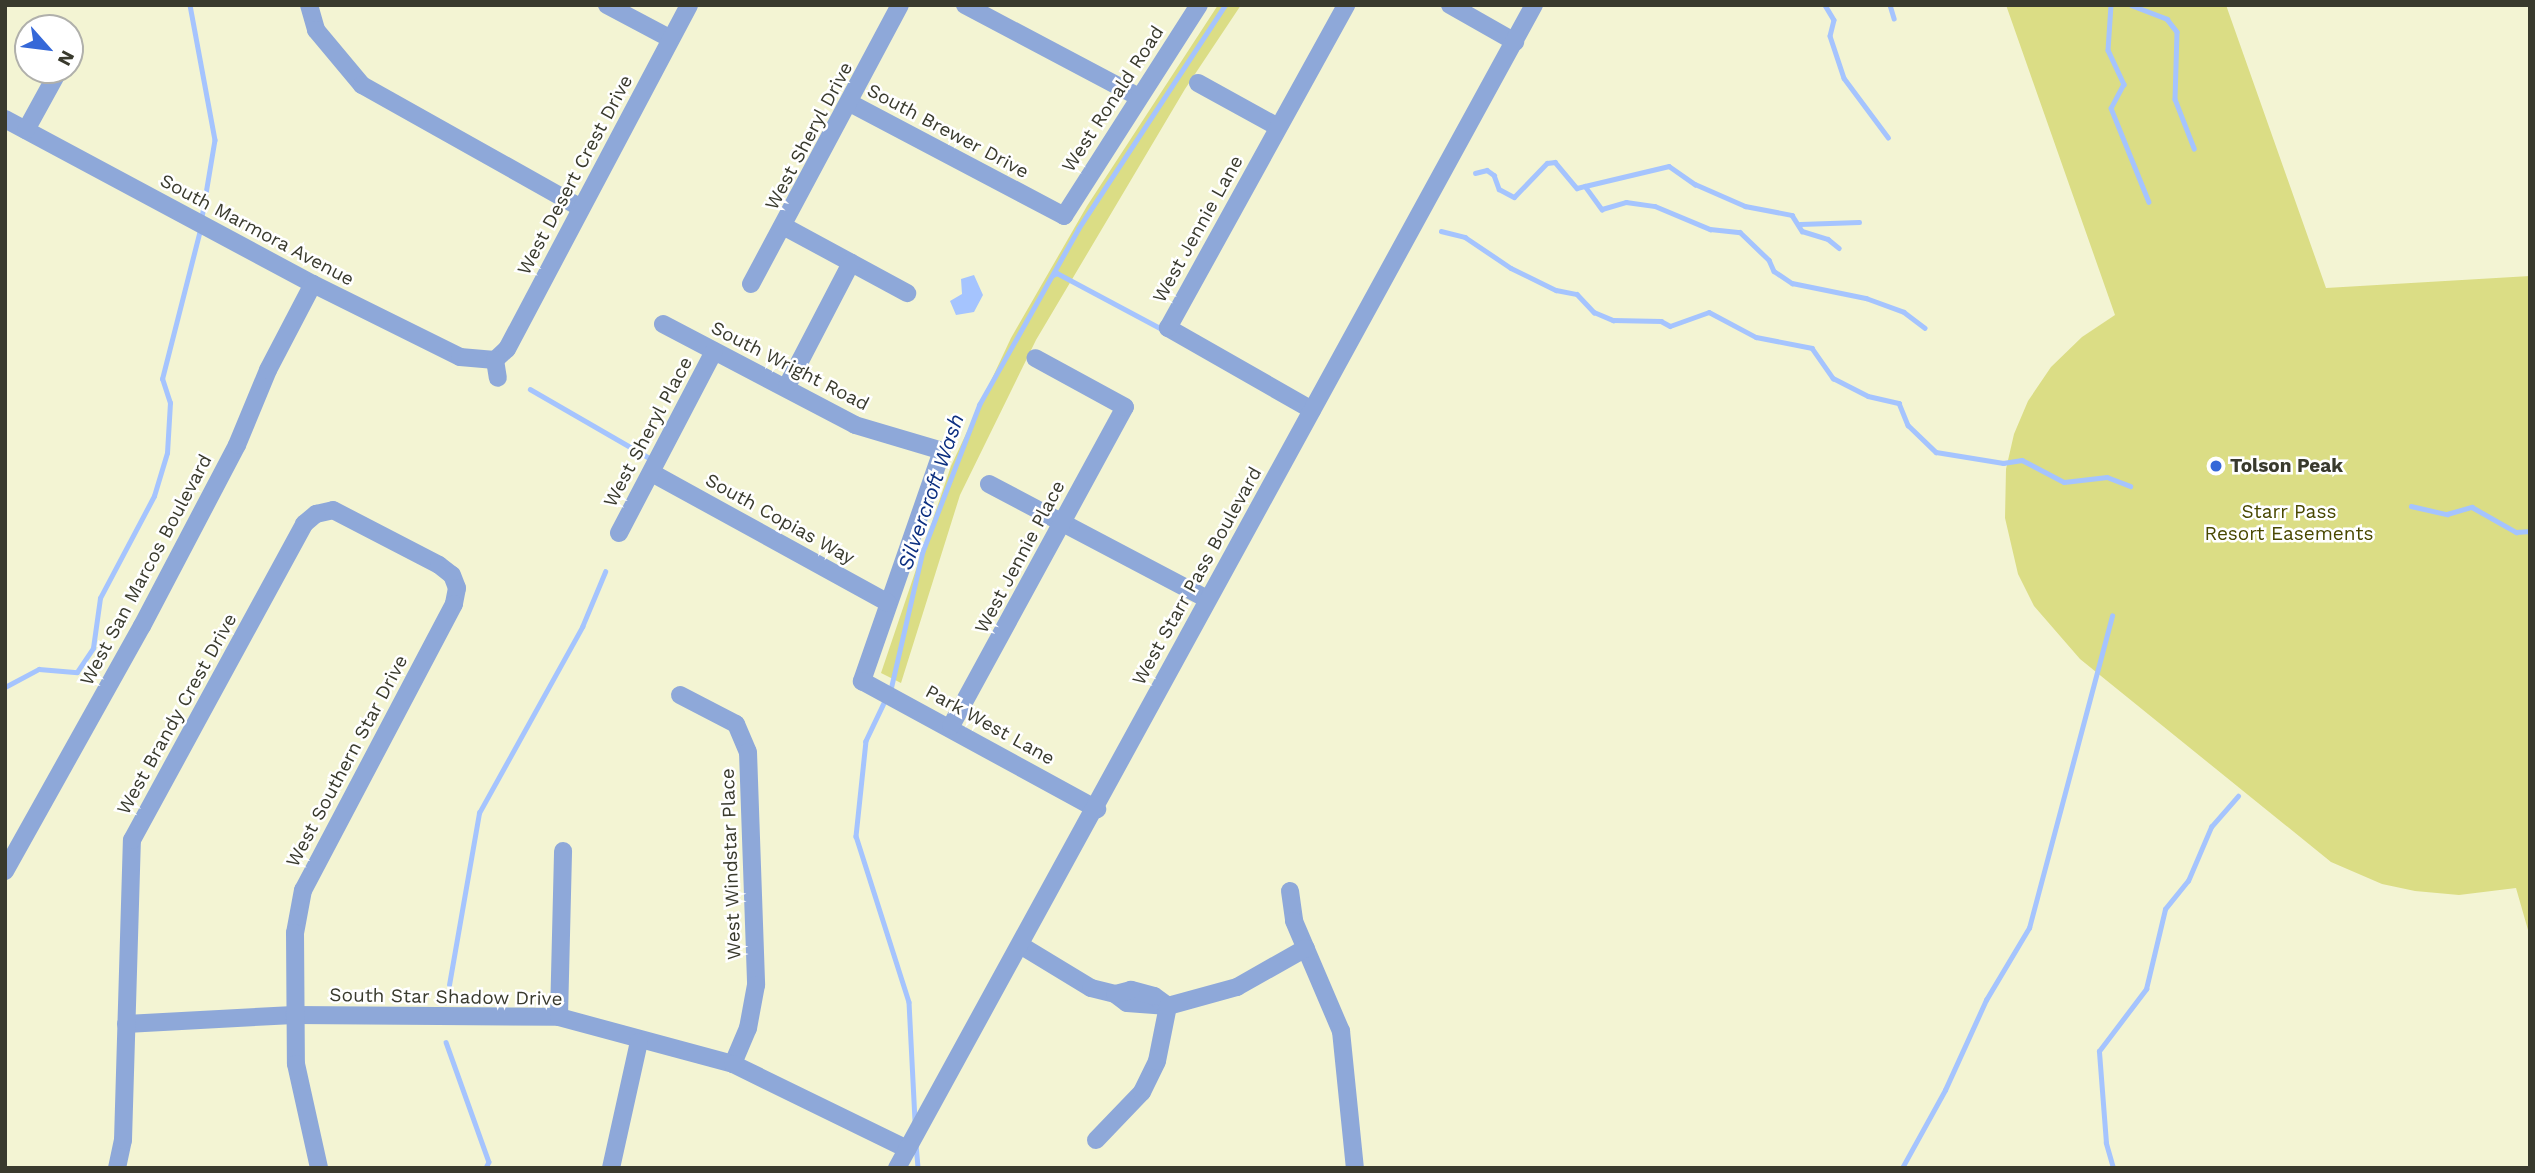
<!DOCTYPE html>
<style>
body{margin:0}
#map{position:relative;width:2535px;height:1173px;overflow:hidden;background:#f3f4d3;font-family:"Work Sans",sans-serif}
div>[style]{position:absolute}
.green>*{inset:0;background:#dbdd85}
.water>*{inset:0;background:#a5c4fe}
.stream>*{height:4.5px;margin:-2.25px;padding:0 2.25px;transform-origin:2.25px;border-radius:2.25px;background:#a5c4fe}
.minor>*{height:18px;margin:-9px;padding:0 9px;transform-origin:9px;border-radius:9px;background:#8ea8d9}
.dots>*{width:19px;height:19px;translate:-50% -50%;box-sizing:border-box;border:4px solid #fff;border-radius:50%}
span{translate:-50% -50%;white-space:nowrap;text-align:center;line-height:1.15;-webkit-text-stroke:5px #fff;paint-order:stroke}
.street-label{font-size:19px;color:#393a2d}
.poi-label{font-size:19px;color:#393a2d;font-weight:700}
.left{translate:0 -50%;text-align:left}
.park-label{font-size:19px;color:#494800}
.water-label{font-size:21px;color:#0c2f80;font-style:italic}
.frame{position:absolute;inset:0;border:7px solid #393a2d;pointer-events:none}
.north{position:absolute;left:14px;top:14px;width:70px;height:70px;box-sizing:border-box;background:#fff;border:2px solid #b0b0ab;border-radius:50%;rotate:118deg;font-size:19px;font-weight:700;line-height:28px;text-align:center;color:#393a2d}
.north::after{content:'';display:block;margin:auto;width:24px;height:32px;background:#3568d8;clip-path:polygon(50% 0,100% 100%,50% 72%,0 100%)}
</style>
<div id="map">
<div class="green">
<i style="clip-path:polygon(1218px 5px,1241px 5px,1185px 89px,1036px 340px,960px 495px,901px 683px,881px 673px,951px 466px,1011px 338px,1087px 206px)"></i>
<i style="clip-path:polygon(2006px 5px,2226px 5px,2326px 288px,2530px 276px,2530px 937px,2516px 888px,2459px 895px,2415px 891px,2382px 884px,2331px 862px,2080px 659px,2034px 606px,2018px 574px,2005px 518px,2006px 469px,2014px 434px,2028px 401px,2051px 367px,2082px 337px,2115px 315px)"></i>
</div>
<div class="water">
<i style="clip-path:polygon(974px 275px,983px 295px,974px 312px,956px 315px,950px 301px,962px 294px,961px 279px)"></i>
</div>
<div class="stream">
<i style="left:190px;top:5px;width:137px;rotate:79.5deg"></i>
<i style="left:215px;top:140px;width:79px;rotate:99.5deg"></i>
<i style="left:1825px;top:5px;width:17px;rotate:59deg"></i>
<i style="left:1834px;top:20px;width:16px;rotate:104deg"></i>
<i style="left:1830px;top:36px;width:44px;rotate:71.6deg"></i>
<i style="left:1844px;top:78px;width:74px;rotate:53.3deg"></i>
<i style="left:1890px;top:5px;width:14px;rotate:73deg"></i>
<i style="left:2111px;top:5px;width:45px;rotate:93.8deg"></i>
<i style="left:2108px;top:50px;width:38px;rotate:65deg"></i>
<i style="left:2124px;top:84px;width:27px;rotate:118deg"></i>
<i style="left:2111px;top:108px;width:101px;rotate:68deg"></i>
<i style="left:2131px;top:5px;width:39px;rotate:21deg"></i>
<i style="left:2167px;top:19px;width:16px;rotate:52deg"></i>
<i style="left:2177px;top:32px;width:67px;rotate:91.7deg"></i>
<i style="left:2175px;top:99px;width:53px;rotate:68.8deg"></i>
<i style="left:1475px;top:173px;width:12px;rotate:-14deg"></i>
<i style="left:1487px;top:170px;width:9px;rotate:36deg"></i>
<i style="left:1494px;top:175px;width:15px;rotate:70deg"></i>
<i style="left:1499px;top:189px;width:17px;rotate:28deg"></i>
<i style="left:1514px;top:197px;width:47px;rotate:-45.9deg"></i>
<i style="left:1547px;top:163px;width:8px;rotate:-7deg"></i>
<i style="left:1555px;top:162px;width:34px;rotate:50deg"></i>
<i style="left:1577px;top:188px;width:8px;rotate:-14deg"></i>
<i style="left:1585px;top:186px;width:29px;rotate:54deg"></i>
<i style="left:1602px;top:209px;width:25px;rotate:-16deg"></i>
<i style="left:1626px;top:202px;width:29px;rotate:8deg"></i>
<i style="left:1655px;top:206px;width:60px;rotate:22.7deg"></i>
<i style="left:1710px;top:229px;width:30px;rotate:6deg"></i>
<i style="left:1740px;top:232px;width:40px;rotate:44deg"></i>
<i style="left:1769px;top:260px;width:12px;rotate:66deg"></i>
<i style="left:1774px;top:271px;width:22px;rotate:34deg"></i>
<i style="left:1792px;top:283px;width:76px;rotate:11.5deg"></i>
<i style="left:1866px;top:298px;width:40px;rotate:20.2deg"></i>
<i style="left:1904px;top:312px;width:26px;rotate:37deg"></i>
<i style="left:1585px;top:186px;width:86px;rotate:-13.4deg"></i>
<i style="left:1669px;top:166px;width:32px;rotate:35deg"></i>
<i style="left:1695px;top:184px;width:55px;rotate:23.7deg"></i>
<i style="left:1745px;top:206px;width:48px;rotate:10.8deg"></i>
<i style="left:1792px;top:215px;width:19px;rotate:58deg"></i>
<i style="left:1802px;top:231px;width:27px;rotate:17deg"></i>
<i style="left:1828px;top:239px;width:14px;rotate:39deg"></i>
<i style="left:1800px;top:224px;width:59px;rotate:-1.9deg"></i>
<i style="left:1441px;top:231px;width:25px;rotate:14deg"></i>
<i style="left:1465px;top:237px;width:55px;rotate:34deg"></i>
<i style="left:1511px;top:268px;width:50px;rotate:26.1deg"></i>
<i style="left:1556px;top:290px;width:21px;rotate:11deg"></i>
<i style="left:1577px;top:294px;width:25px;rotate:47deg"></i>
<i style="left:1594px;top:312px;width:21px;rotate:23deg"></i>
<i style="left:1613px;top:320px;width:48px;rotate:1.2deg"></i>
<i style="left:1661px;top:321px;width:10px;rotate:29deg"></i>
<i style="left:1670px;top:326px;width:41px;rotate:-19.7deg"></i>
<i style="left:1709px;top:312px;width:53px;rotate:28deg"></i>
<i style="left:1756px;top:337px;width:57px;rotate:11.1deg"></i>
<i style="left:1812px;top:348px;width:37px;rotate:55deg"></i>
<i style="left:1833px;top:378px;width:39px;rotate:27deg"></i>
<i style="left:1868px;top:396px;width:32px;rotate:13deg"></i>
<i style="left:1899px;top:403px;width:24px;rotate:68deg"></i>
<i style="left:1908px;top:425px;width:39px;rotate:44deg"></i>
<i style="left:1936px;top:452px;width:68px;rotate:9.3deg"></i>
<i style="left:2003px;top:463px;width:19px;rotate:-9deg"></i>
<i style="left:2022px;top:460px;width:47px;rotate:27.6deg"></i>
<i style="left:2064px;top:482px;width:43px;rotate:-6.6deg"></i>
<i style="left:2107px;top:477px;width:25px;rotate:21deg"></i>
<i style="left:1053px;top:275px;width:4px;rotate:-27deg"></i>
<i style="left:1057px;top:273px;width:119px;rotate:28.1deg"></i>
<i style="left:530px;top:389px;width:136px;rotate:30deg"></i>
<i style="left:2411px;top:506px;width:37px;rotate:13deg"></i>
<i style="left:2447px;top:514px;width:26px;rotate:-16deg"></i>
<i style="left:2472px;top:507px;width:51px;rotate:29.6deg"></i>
<i style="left:2516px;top:532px;width:14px;rotate:-4deg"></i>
<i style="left:5px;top:687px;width:38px;rotate:-28deg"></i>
<i style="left:39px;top:669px;width:38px;rotate:5deg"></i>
<i style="left:77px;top:672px;width:29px;rotate:-56deg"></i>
<i style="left:93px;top:648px;width:50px;rotate:-82deg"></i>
<i style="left:100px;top:598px;width:115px;rotate:-62.1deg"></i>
<i style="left:154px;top:496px;width:45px;rotate:-73.2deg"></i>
<i style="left:167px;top:453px;width:50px;rotate:-86.6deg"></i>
<i style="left:170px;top:403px;width:25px;rotate:-108deg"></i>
<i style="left:162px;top:379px;width:154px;rotate:-75.7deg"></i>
<i style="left:890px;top:692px;width:143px;rotate:-77deg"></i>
<i style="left:922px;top:553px;width:159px;rotate:-68.9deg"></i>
<i style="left:979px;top:405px;width:202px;rotate:-60.6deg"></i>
<i style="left:1078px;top:229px;width:268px;rotate:-56.7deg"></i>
<i style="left:886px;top:699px;width:47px;rotate:115.5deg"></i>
<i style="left:866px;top:741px;width:96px;rotate:96deg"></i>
<i style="left:856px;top:836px;width:174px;rotate:72.3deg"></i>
<i style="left:909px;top:1002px;width:120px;rotate:87.1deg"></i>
<i style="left:449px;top:985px;width:175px;rotate:-80.1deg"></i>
<i style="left:479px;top:813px;width:213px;rotate:-61deg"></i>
<i style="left:582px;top:627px;width:60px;rotate:-67.3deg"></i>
<i style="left:446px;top:1042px;width:127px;rotate:70.3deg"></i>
<i style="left:489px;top:1162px;width:7px;rotate:117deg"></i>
<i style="left:916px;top:1144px;width:24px;rotate:85deg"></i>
<i style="left:1902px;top:1168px;width:89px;rotate:-61.1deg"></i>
<i style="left:1945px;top:1090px;width:99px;rotate:-65.5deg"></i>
<i style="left:1986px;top:1000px;width:84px;rotate:-59.2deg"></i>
<i style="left:2029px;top:928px;width:323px;rotate:-75.1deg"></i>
<i style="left:2113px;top:1168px;width:26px;rotate:-106deg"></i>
<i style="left:2106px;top:1143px;width:92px;rotate:-94.4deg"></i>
<i style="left:2099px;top:1051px;width:78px;rotate:-52.8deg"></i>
<i style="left:2146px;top:989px;width:82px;rotate:-76.6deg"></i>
<i style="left:2165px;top:909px;width:36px;rotate:-51deg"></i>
<i style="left:2188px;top:881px;width:59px;rotate:-66.9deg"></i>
<i style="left:2211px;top:827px;width:41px;rotate:-48.9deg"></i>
</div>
<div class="minor">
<i style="left:309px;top:5px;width:26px;rotate:74deg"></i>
<i style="left:316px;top:30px;width:72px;rotate:50.1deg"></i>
<i style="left:362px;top:85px;width:251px;rotate:29.3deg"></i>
<i style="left:607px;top:5px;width:72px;rotate:28deg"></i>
<i style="left:965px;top:5px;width:195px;rotate:27.9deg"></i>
<i style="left:1450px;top:5px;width:75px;rotate:29.6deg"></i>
<i style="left:70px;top:49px;width:4px;rotate:-63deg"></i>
<i style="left:1198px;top:83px;width:91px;rotate:28.8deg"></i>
<i style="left:850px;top:103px;width:242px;rotate:27.8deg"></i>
<i style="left:1064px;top:216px;width:250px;rotate:-57.4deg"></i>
<i style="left:5px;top:119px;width:349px;rotate:28.2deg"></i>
<i style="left:313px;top:284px;width:164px;rotate:26.4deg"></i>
<i style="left:460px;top:357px;width:35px;rotate:5deg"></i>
<i style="left:495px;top:360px;width:16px;rotate:-43deg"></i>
<i style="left:507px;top:349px;width:389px;rotate:-62.1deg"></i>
<i style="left:26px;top:130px;width:68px;rotate:-61.2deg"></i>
<i style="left:785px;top:227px;width:139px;rotate:28.4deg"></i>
<i style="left:751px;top:284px;width:316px;rotate:-61.9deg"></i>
<i style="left:663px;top:324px;width:217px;rotate:27.7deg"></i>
<i style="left:855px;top:425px;width:91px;rotate:16.6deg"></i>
<i style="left:942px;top:451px;width:244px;rotate:109.2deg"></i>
<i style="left:862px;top:681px;width:268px;rotate:28.6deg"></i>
<i style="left:495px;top:360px;width:18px;rotate:81deg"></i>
<i style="left:787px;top:386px;width:139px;rotate:-62.5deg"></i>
<i style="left:1312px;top:410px;width:166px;rotate:-150.3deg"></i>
<i style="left:1168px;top:328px;width:369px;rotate:-61.1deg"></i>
<i style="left:652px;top:473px;width:269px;rotate:28.8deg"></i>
<i style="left:989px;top:484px;width:246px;rotate:27.8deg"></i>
<i style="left:619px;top:533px;width:205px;rotate:-62.4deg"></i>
<i style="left:680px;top:695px;width:63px;rotate:27.4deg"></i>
<i style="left:736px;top:724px;width:30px;rotate:67deg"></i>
<i style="left:748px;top:752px;width:233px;rotate:88deg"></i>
<i style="left:756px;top:985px;width:44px;rotate:100.5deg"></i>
<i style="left:748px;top:1028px;width:39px;rotate:113deg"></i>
<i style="left:951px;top:726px;width:363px;rotate:-61.4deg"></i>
<i style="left:1125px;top:407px;width:102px;rotate:-151.4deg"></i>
<i style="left:5px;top:871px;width:281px;rotate:-60.8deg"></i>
<i style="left:142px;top:626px;width:204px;rotate:-62.3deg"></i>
<i style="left:237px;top:445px;width:81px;rotate:-67.5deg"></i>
<i style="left:268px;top:370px;width:97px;rotate:-62.4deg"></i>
<i style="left:1290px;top:891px;width:30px;rotate:82deg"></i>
<i style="left:1294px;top:921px;width:120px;rotate:66.9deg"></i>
<i style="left:1341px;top:1031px;width:138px;rotate:84.2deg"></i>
<i style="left:1020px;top:945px;width:83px;rotate:31.2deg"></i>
<i style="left:1091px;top:988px;width:25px;rotate:14deg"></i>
<i style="left:1115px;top:994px;width:15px;rotate:37deg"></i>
<i style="left:1127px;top:1003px;width:41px;rotate:4.2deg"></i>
<i style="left:1168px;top:1006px;width:17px;rotate:-144deg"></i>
<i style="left:1154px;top:996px;width:24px;rotate:-165deg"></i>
<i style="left:1131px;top:990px;width:16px;rotate:166deg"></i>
<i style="left:559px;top:1017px;width:166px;rotate:-88.6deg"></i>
<i style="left:126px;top:1024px;width:168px;rotate:-3.1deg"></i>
<i style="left:294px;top:1015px;width:265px;rotate:0.4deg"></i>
<i style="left:559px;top:1017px;width:180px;rotate:15.1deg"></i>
<i style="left:733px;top:1064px;width:194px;rotate:26deg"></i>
<i style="left:1096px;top:1140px;width:66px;rotate:-46.2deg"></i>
<i style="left:1142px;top:1092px;width:34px;rotate:-64deg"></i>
<i style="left:1157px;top:1061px;width:56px;rotate:-78.7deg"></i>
<i style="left:1168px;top:1006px;width:72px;rotate:-15.4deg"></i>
<i style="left:1237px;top:987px;width:79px;rotate:-29.5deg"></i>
<i style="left:117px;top:1168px;width:29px;rotate:-78deg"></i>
<i style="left:123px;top:1140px;width:300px;rotate:-88.3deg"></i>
<i style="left:132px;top:840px;width:360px;rotate:-61.4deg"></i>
<i style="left:304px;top:524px;width:16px;rotate:-40deg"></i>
<i style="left:316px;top:514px;width:17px;rotate:-13deg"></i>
<i style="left:333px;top:510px;width:119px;rotate:27.4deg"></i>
<i style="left:439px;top:565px;width:16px;rotate:38deg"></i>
<i style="left:452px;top:575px;width:14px;rotate:69deg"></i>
<i style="left:457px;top:588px;width:16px;rotate:101deg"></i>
<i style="left:454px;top:604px;width:323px;rotate:117.8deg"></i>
<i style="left:303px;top:890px;width:44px;rotate:100.5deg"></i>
<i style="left:295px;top:933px;width:131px;rotate:89.6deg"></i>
<i style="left:296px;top:1064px;width:107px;rotate:77.5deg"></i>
<i style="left:611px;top:1168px;width:129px;rotate:-77.5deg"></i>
<i style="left:897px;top:1168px;width:1326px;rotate:-61.29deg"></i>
</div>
<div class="dots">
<i style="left:2216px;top:466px;background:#3568d8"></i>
</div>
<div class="street-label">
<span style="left:1113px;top:99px;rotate:-57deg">West Ronald Road</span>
<span style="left:948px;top:131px;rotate:28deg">South Brewer Drive</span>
<span style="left:809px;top:136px;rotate:-62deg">West Sheryl Drive</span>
<span style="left:575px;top:175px;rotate:-62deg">West Desert Crest Drive</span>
<span style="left:1198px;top:229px;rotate:-61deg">West Jennie Lane</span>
<span style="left:257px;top:230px;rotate:28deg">South Marmora Avenue</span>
<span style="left:790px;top:366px;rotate:27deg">South Wright Road</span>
<span style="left:648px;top:432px;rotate:-62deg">West Sheryl Place</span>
<span style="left:780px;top:519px;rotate:29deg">South Copias Way</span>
<span style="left:1020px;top:557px;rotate:-62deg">West Jennie Place</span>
<span style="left:146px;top:570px;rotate:-62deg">West San Marcos Boulevard</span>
<span style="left:1197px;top:576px;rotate:-61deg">West Starr Pass Boulevard</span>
<span style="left:177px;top:714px;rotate:-61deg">West Brandy Crest Drive</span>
<span style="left:990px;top:725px;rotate:29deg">Park West Lane</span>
<span style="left:347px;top:761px;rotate:-62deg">West Southern Star Drive</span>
<span style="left:731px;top:864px;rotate:-92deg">West Windstar Place</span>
<span style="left:446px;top:997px;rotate:1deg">South Star Shadow Drive</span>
</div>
<div class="poi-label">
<span class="left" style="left:2230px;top:466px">Tolson Peak</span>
</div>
<div class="park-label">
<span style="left:2289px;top:523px">Starr Pass<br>Resort Easements</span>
</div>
<div class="water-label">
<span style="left:931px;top:492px;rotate:-71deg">Silvercroft Wash</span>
</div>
<div class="frame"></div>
<div class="north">N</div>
</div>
